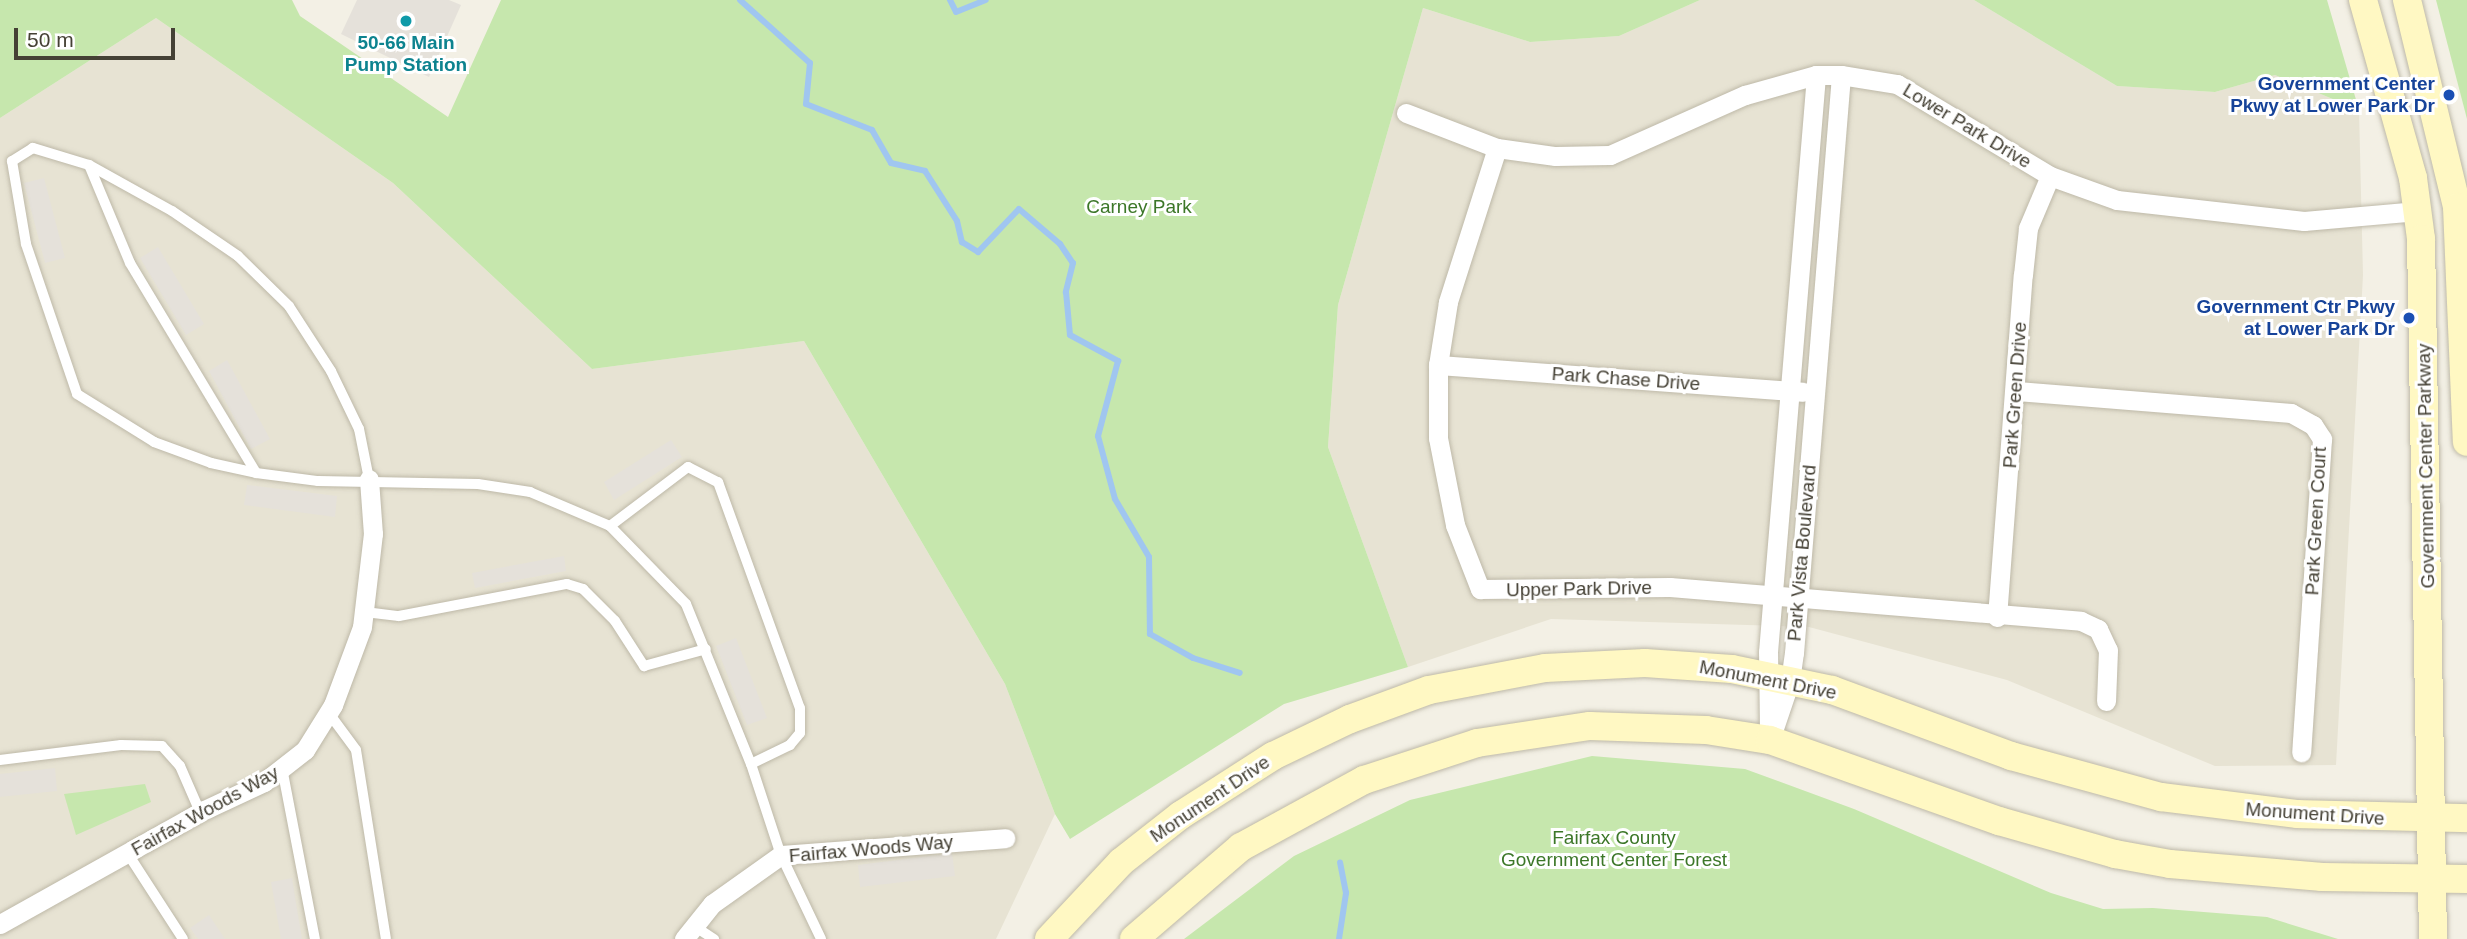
<!DOCTYPE html>
<style>
body{margin:0}
#map{position:relative;width:2467px;height:939px;overflow:hidden;background:#f3f0e5;font-family:Arial,sans-serif}
div>[style]{position:absolute}
.residential>*{inset:0;background:#e7e3d3}
.industrial>*{inset:0;background:#e5e1da}
.green>*{inset:0;background:#c6e7ad}
.stream>*{height:6px;margin:-3px;padding:0 3px;transform-origin:3px;border-radius:3px;background:#a0c6f0}
.roads{filter:drop-shadow(0 0 2px #beb9a8) drop-shadow(0 0 2px #beb9a8)}
.lane>*{height:10px;margin:-5px;padding:0 5px;transform-origin:5px;border-radius:5px;background:#fff}
.street>*{height:19px;margin:-9.5px;padding:0 9.5px;transform-origin:9.5px;border-radius:9.5px;background:#fff}
.secondary>*{height:28px;margin:-14px;padding:0 14px;transform-origin:14px;border-radius:14px;background:#fff8c3}
.dots>*{width:19px;height:19px;translate:-50% -50%;box-sizing:border-box;border:4px solid #fff;border-radius:50%}
span{translate:-50% -50%;white-space:nowrap;text-align:center;line-height:1.15;-webkit-text-stroke:6px #fff;paint-order:stroke}
.culture-label{font-size:19px;color:#0d838f;font-weight:700}
.transit-label{font-size:19px;color:#164399;font-weight:700}
.right{translate:-100% -50%;text-align:right}
.street-label{font-size:19px;color:#454135}
.park-label{font-size:19px;color:#3c7728}
.scale{position:absolute;left:14px;top:28px;width:161px;height:32px;box-sizing:border-box;border:4px solid #454135;border-top:0;padding-left:9px;font-size:21px;line-height:24px;white-space:nowrap;color:#454135;-webkit-text-stroke:5px #fff;paint-order:stroke}
</style>
<div id="map">
<div class="residential">
<i style="clip-path:polygon(1700px 0,1974px 0,2117px 86px,2215px 92px,2275px 75px,2359px 110px,2363px 275px,2336px 765px,2215px 766px,2007px 680px,1809px 627px,1551px 619px,1408px 667px,1328px 447px,1338px 305px,1423px 8px,1530px 42px,1619px 36px)"></i>
<i style="clip-path:polygon(156px 18px,393px 183px,592px 369px,804px 341px,1005px 684px,1055px 814px,996px 939px,0 939px,0 118px)"></i>
</div>
<div class="industrial">
<i style="clip-path:polygon(357px 0,449px 0,461px 5px,429px 77px,341px 34px)"></i>
<i style="clip-path:polygon(44px 178px,65px 258px,45px 263px,24px 183px)"></i>
<i style="clip-path:polygon(158px 247px,204px 324px,186px 335px,140px 258px)"></i>
<i style="clip-path:polygon(227px 360px,270px 439px,251px 449px,209px 371px)"></i>
<i style="clip-path:polygon(671px 440px,682px 457px,614px 500px,604px 482px)"></i>
<i style="clip-path:polygon(247px 485px,337px 496px,335px 517px,244px 505px)"></i>
<i style="clip-path:polygon(564px 556px,566px 571px,475px 588px,472px 573px)"></i>
<i style="clip-path:polygon(736px 638px,767px 718px,747px 725px,716px 646px)"></i>
<i style="clip-path:polygon(55px 768px,57px 791px,0 797px,0 774px)"></i>
<i style="clip-path:polygon(952px 853px,955px 876px,860px 887px,858px 865px)"></i>
<i style="clip-path:polygon(292px 878px,302px 939px,281px 939px,271px 882px)"></i>
<i style="clip-path:polygon(209px 915px,225px 939px,198px 939px,190px 928px)"></i>
</div>
<div class="green">
<i style="clip-path:polygon(0 0,292px 0,300px 16px,448px 117px,501px 0,1700px 0,1619px 36px,1530px 42px,1423px 8px,1338px 305px,1328px 447px,1408px 667px,1284px 704px,1070px 839px,1055px 814px,1005px 684px,804px 341px,592px 369px,393px 183px,156px 18px,0 118px)"></i>
<i style="clip-path:polygon(1974px 0,2327px 0,2359px 110px,2275px 75px,2215px 92px,2117px 86px)"></i>
<i style="clip-path:polygon(2436px 0,2467px 0,2467px 119px)"></i>
<i style="clip-path:polygon(1592px 756px,1745px 769px,1854px 809px,2051px 893px,2103px 909px,2153px 908px,2267px 917px,2338px 939px,1184px 939px,1294px 856px,1410px 800px)"></i>
<i style="clip-path:polygon(145px 784px,151px 802px,76px 835px,64px 794px)"></i>
</div>
<div class="stream">
<i style="left:740px;top:0;width:94px;rotate:42deg"></i>
<i style="left:810px;top:63px;width:41px;rotate:95.6deg"></i>
<i style="left:806px;top:104px;width:71px;rotate:21.5deg"></i>
<i style="left:872px;top:130px;width:38px;rotate:60deg"></i>
<i style="left:891px;top:163px;width:35px;rotate:13deg"></i>
<i style="left:925px;top:171px;width:59px;rotate:57.4deg"></i>
<i style="left:957px;top:221px;width:22px;rotate:77deg"></i>
<i style="left:962px;top:242px;width:19px;rotate:32deg"></i>
<i style="left:978px;top:252px;width:59px;rotate:-46.4deg"></i>
<i style="left:1019px;top:209px;width:54px;rotate:40.5deg"></i>
<i style="left:1060px;top:244px;width:23px;rotate:56deg"></i>
<i style="left:1073px;top:263px;width:30px;rotate:104deg"></i>
<i style="left:1066px;top:292px;width:43px;rotate:84.7deg"></i>
<i style="left:1070px;top:335px;width:55px;rotate:28.4deg"></i>
<i style="left:1118px;top:361px;width:78px;rotate:104.9deg"></i>
<i style="left:1098px;top:436px;width:65px;rotate:74.9deg"></i>
<i style="left:1115px;top:499px;width:67px;rotate:59.6deg"></i>
<i style="left:1149px;top:557px;width:77px;rotate:89.3deg"></i>
<i style="left:1150px;top:634px;width:49px;rotate:29.2deg"></i>
<i style="left:1193px;top:658px;width:49px;rotate:17.7deg"></i>
<i style="left:950px;top:0;width:13px;rotate:63deg"></i>
<i style="left:956px;top:12px;width:32px;rotate:-22deg"></i>
<i style="left:1339px;top:939px;width:47px;rotate:-81.3deg"></i>
<i style="left:1346px;top:893px;width:31px;rotate:-101deg"></i>
</div>
<div class="roads">
<div class="lane">
<i style="left:89px;top:165px;width:106px;rotate:67.3deg"></i>
<i style="left:130px;top:263px;width:245px;rotate:59deg"></i>
<i style="left:369px;top:479px;width:51px;rotate:-101.3deg"></i>
<i style="left:359px;top:429px;width:64px;rotate:-115.8deg"></i>
<i style="left:331px;top:371px;width:77px;rotate:-122.9deg"></i>
<i style="left:289px;top:306px;width:71px;rotate:-135.6deg"></i>
<i style="left:238px;top:256px;width:80px;rotate:-145.7deg"></i>
<i style="left:172px;top:211px;width:95px;rotate:-151deg"></i>
<i style="left:89px;top:165px;width:59px;rotate:-163.1deg"></i>
<i style="left:33px;top:148px;width:25px;rotate:148deg"></i>
<i style="left:12px;top:161px;width:84px;rotate:80.4deg"></i>
<i style="left:26px;top:244px;width:158px;rotate:71.2deg"></i>
<i style="left:77px;top:394px;width:91px;rotate:31.9deg"></i>
<i style="left:154px;top:442px;width:61px;rotate:20.2deg"></i>
<i style="left:211px;top:463px;width:46px;rotate:12.5deg"></i>
<i style="left:256px;top:473px;width:63px;rotate:7.4deg"></i>
<i style="left:318px;top:481px;width:160px;rotate:1.1deg"></i>
<i style="left:478px;top:484px;width:53px;rotate:8.7deg"></i>
<i style="left:530px;top:492px;width:87px;rotate:23deg"></i>
<i style="left:610px;top:526px;width:109px;rotate:45.7deg"></i>
<i style="left:686px;top:604px;width:173px;rotate:67.9deg"></i>
<i style="left:751px;top:764px;width:96px;rotate:71.8deg"></i>
<i style="left:781px;top:855px;width:93px;rotate:64.5deg"></i>
<i style="left:610px;top:526px;width:98px;rotate:-37.1deg"></i>
<i style="left:688px;top:467px;width:34px;rotate:27deg"></i>
<i style="left:718px;top:482px;width:240px;rotate:70.1deg"></i>
<i style="left:800px;top:708px;width:25px;rotate:90deg"></i>
<i style="left:800px;top:733px;width:16px;rotate:130deg"></i>
<i style="left:790px;top:745px;width:43px;rotate:154deg"></i>
<i style="left:365px;top:612px;width:34px;rotate:7deg"></i>
<i style="left:399px;top:616px;width:171px;rotate:-10.8deg"></i>
<i style="left:567px;top:584px;width:17px;rotate:17deg"></i>
<i style="left:583px;top:589px;width:45px;rotate:45deg"></i>
<i style="left:615px;top:621px;width:54px;rotate:57.2deg"></i>
<i style="left:644px;top:666px;width:64px;rotate:-15.3deg"></i>
<i style="left:328px;top:712px;width:47px;rotate:53.6deg"></i>
<i style="left:356px;top:750px;width:191px;rotate:81deg"></i>
<i style="left:0;top:760px;width:122px;rotate:-7.1deg"></i>
<i style="left:121px;top:745px;width:41px;rotate:1.4deg"></i>
<i style="left:162px;top:746px;width:27px;rotate:48deg"></i>
<i style="left:180px;top:766px;width:50px;rotate:66.5deg"></i>
<i style="left:282px;top:768px;width:174px;rotate:79.1deg"></i>
<i style="left:128px;top:854px;width:101px;rotate:57.1deg"></i>
<i style="left:694px;top:926px;width:24px;rotate:33deg"></i>
</div>
<div class="street">
<i style="left:1406px;top:113px;width:97px;rotate:21deg"></i>
<i style="left:1497px;top:148px;width:59px;rotate:7.9deg"></i>
<i style="left:1555px;top:156px;width:55px;rotate:-1deg"></i>
<i style="left:1610px;top:155px;width:148px;rotate:-24deg"></i>
<i style="left:1745px;top:95px;width:74px;rotate:-15.7deg"></i>
<i style="left:1816px;top:75px;width:25px"></i>
<i style="left:1841px;top:75px;width:57px;rotate:9.1deg"></i>
<i style="left:1897px;top:84px;width:179px;rotate:31deg"></i>
<i style="left:2050px;top:176px;width:71px;rotate:19.7deg"></i>
<i style="left:2117px;top:200px;width:188px;rotate:6.4deg"></i>
<i style="left:2304px;top:221px;width:114px;rotate:-5deg"></i>
<i style="left:1497px;top:148px;width:162px;rotate:107.7deg"></i>
<i style="left:1448px;top:302px;width:64px;rotate:99deg"></i>
<i style="left:1438px;top:365px;width:73px;rotate:90deg"></i>
<i style="left:1438px;top:438px;width:89px;rotate:78.9deg"></i>
<i style="left:1455px;top:525px;width:69px;rotate:68.7deg"></i>
<i style="left:1480px;top:589px;width:190px;rotate:-0.6deg"></i>
<i style="left:1670px;top:587px;width:412px;rotate:4.7deg"></i>
<i style="left:2081px;top:621px;width:19px;rotate:25deg"></i>
<i style="left:2098px;top:629px;width:23px;rotate:65deg"></i>
<i style="left:2108px;top:650px;width:51px;rotate:92.2deg"></i>
<i style="left:1438px;top:365px;width:366px;rotate:4.2deg"></i>
<i style="left:2017px;top:391px;width:275px;rotate:4.6deg"></i>
<i style="left:2291px;top:413px;width:25px;rotate:29deg"></i>
<i style="left:2313px;top:425px;width:17px;rotate:57deg"></i>
<i style="left:2322px;top:439px;width:314px;rotate:93.8deg"></i>
<i style="left:1997px;top:617px;width:343px;rotate:-85.7deg"></i>
<i style="left:2023px;top:275px;width:47px;rotate:-83.9deg"></i>
<i style="left:2028px;top:228px;width:56px;rotate:-67.1deg"></i>
<i style="left:1769px;top:730px;width:78px;rotate:-90.7deg"></i>
<i style="left:1768px;top:652px;width:579px;rotate:-85.24deg"></i>
<i style="left:1770px;top:740px;width:62px;rotate:-71.3deg"></i>
<i style="left:1790px;top:681px;width:28px;rotate:-82deg"></i>
<i style="left:1794px;top:653px;width:580px;rotate:-85.35deg"></i>
<i style="left:0;top:924px;width:229px;rotate:-29.2deg"></i>
<i style="left:200px;top:812px;width:71px;rotate:-25.1deg"></i>
<i style="left:264px;top:782px;width:52px;rotate:-38deg"></i>
<i style="left:305px;top:750px;width:53px;rotate:-58.1deg"></i>
<i style="left:333px;top:705px;width:83px;rotate:-69.6deg"></i>
<i style="left:362px;top:627px;width:94px;rotate:-83.3deg"></i>
<i style="left:373px;top:534px;width:55px;rotate:-94.2deg"></i>
<i style="left:684px;top:939px;width:45px;rotate:-51.3deg"></i>
<i style="left:712px;top:904px;width:85px;rotate:-35.4deg"></i>
<i style="left:781px;top:855px;width:225px;rotate:-4.3deg"></i>
</div>
<div class="secondary">
<i style="left:2363px;top:0;width:185px;rotate:74.3deg"></i>
<i style="left:2413px;top:178px;width:62px;rotate:82.5deg"></i>
<i style="left:2421px;top:239px;width:700px;rotate:89.02deg"></i>
<i style="left:2407px;top:0;width:213px;rotate:76.4deg"></i>
<i style="left:2457px;top:207px;width:235px;rotate:87.6deg"></i>
<i style="left:1049px;top:939px;width:105px;rotate:-46.9deg"></i>
<i style="left:1121px;top:862px;width:76px;rotate:-38.1deg"></i>
<i style="left:1181px;top:815px;width:109px;rotate:-32.7deg"></i>
<i style="left:1273px;top:756px;width:85px;rotate:-25.7deg"></i>
<i style="left:1350px;top:719px;width:84px;rotate:-20.2deg"></i>
<i style="left:1429px;top:690px;width:118px;rotate:-10.7deg"></i>
<i style="left:1545px;top:668px;width:100px;rotate:-2.9deg"></i>
<i style="left:1645px;top:663px;width:87px;rotate:3.9deg"></i>
<i style="left:1732px;top:669px;width:102px;rotate:11.9deg"></i>
<i style="left:1832px;top:690px;width:191px;rotate:20.2deg"></i>
<i style="left:2011px;top:756px;width:156px;rotate:15.3deg"></i>
<i style="left:2161px;top:797px;width:138px;rotate:7.1deg"></i>
<i style="left:2298px;top:814px;width:169px;rotate:1.4deg"></i>
<i style="left:1134px;top:939px;width:141px;rotate:-40.7deg"></i>
<i style="left:1241px;top:847px;width:140px;rotate:-28.6deg"></i>
<i style="left:1364px;top:780px;width:119px;rotate:-18.1deg"></i>
<i style="left:1477px;top:743px;width:114px;rotate:-8.6deg"></i>
<i style="left:1590px;top:726px;width:116px;rotate:2deg"></i>
<i style="left:1706px;top:730px;width:65px;rotate:8.9deg"></i>
<i style="left:1770px;top:740px;width:243px;rotate:19.5deg"></i>
<i style="left:1999px;top:821px;width:121px;rotate:15.9deg"></i>
<i style="left:2115px;top:854px;width:56px;rotate:10.3deg"></i>
<i style="left:2170px;top:864px;width:153px;rotate:4.9deg"></i>
<i style="left:2322px;top:877px;width:145px;rotate:0.8deg"></i>
</div>
</div>
<div class="dots">
<i style="left:406px;top:21px;background:#0f9aa8"></i>
<i style="left:2449px;top:95px;background:#1a4fb4"></i>
<i style="left:2409px;top:318px;background:#1a4fb4"></i>
</div>
<div class="culture-label">
<span style="left:406px;top:54px">50-66 Main<br>Pump Station</span>
</div>
<div class="transit-label">
<span class="right" style="left:2435px;top:95px">Government Center<br>Pkwy at Lower Park Dr</span>
<span class="right" style="left:2395px;top:318px">Government Ctr Pkwy<br>at Lower Park Dr</span>
</div>
<div class="street-label">
<span style="left:1967px;top:126px;rotate:31deg">Lower Park Drive</span>
<span style="left:1626px;top:379px;rotate:4deg">Park Chase Drive</span>
<span style="left:2015px;top:395px;rotate:-86deg">Park Green Drive</span>
<span style="left:2426px;top:466px;rotate:-91deg">Government Center Parkway</span>
<span style="left:2316px;top:521px;rotate:-87deg">Park Green Court</span>
<span style="left:1802px;top:553px;rotate:-85deg">Park Vista Boulevard</span>
<span style="left:1579px;top:589px;rotate:-1deg">Upper Park Drive</span>
<span style="left:1768px;top:680px;rotate:11deg">Monument Drive</span>
<span style="left:1210px;top:799px;rotate:-34deg">Monument Drive</span>
<span style="left:205px;top:811px;rotate:-29deg">Fairfax Woods Way</span>
<span style="left:2315px;top:814px;rotate:4deg">Monument Drive</span>
<span style="left:871px;top:849px;rotate:-5deg">Fairfax Woods Way</span>
</div>
<div class="park-label">
<span style="left:1139px;top:207px">Carney Park</span>
<span style="left:1614px;top:849px">Fairfax County<br>Government Center Forest</span>
</div>
<div class="scale">50 m</div>
</div>
